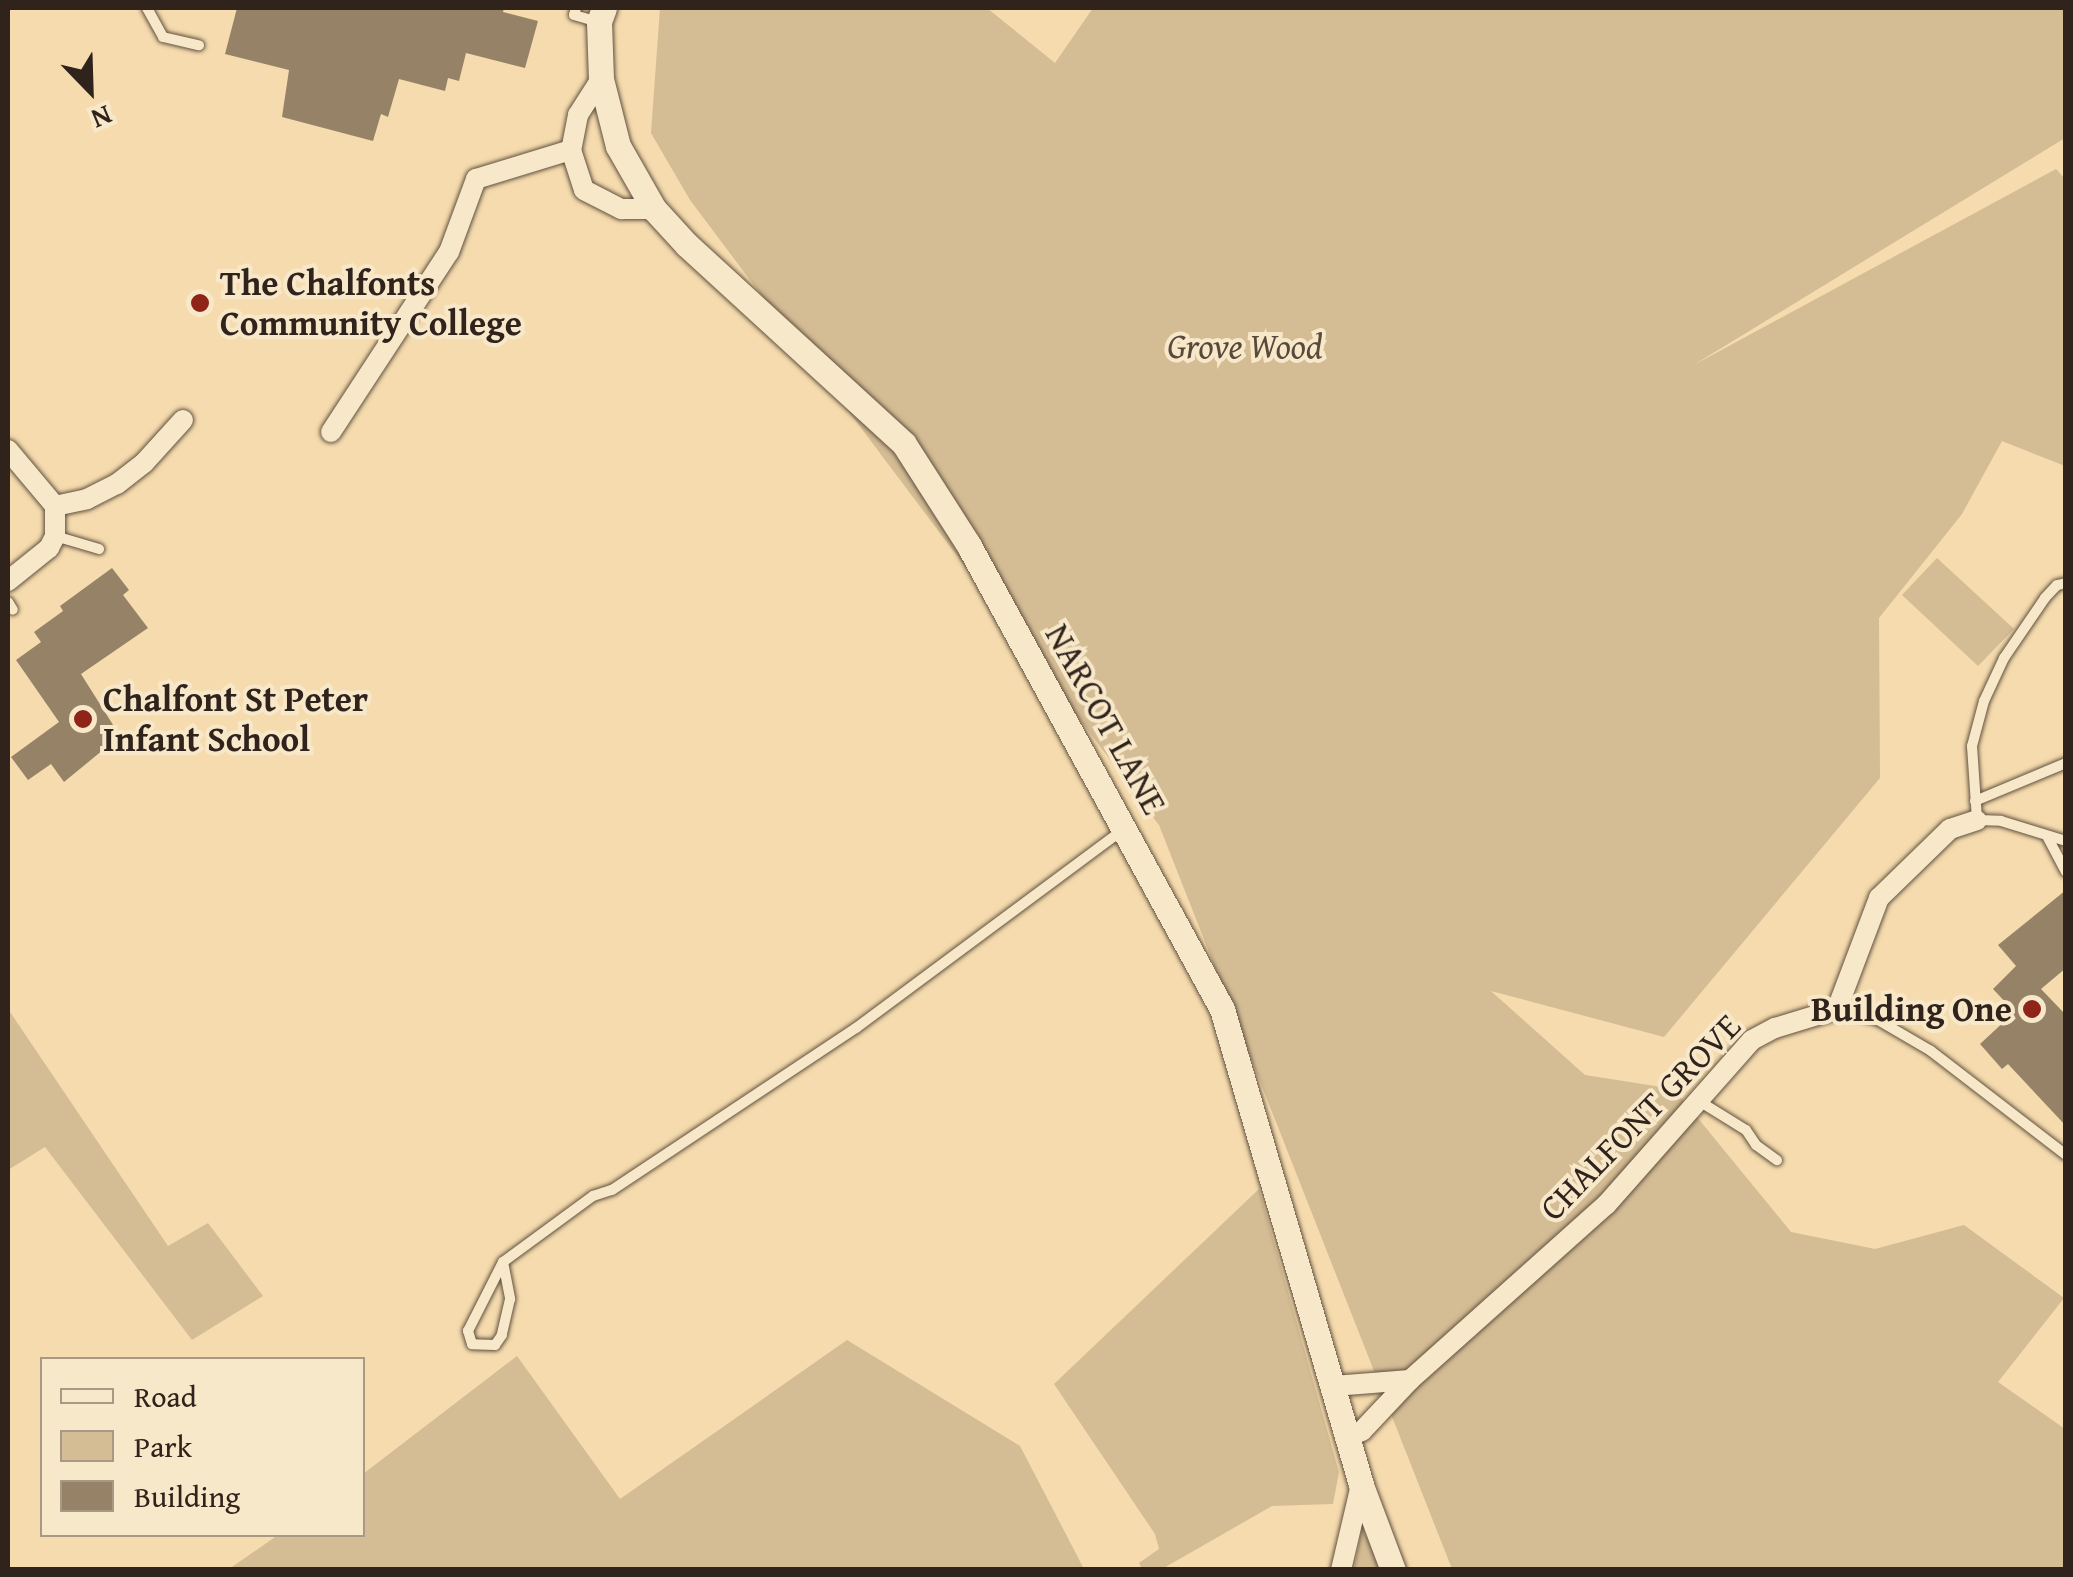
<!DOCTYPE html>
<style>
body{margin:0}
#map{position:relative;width:2073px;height:1577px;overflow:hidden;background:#f5dbad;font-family:"Gentium Book Plus",serif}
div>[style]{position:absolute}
.green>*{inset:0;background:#d4bc94}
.building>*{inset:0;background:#968367}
.roads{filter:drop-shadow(0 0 2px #615140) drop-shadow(0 0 2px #615140)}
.service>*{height:10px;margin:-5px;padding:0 5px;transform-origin:5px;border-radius:5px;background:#f8e8ca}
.minor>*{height:20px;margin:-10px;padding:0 10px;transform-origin:10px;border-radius:10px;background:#f8e8ca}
.tertiary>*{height:25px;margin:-12.5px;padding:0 12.5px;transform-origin:12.5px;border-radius:12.5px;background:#f8e8ca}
.dots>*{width:28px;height:28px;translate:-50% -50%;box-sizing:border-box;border:5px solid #f8e8ca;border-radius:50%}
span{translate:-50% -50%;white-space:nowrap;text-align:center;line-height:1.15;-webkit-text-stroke:8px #f8e8ca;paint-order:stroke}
.poi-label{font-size:35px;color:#30231c;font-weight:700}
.left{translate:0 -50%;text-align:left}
.right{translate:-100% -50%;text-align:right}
.park-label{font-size:35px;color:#59493a;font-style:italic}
.street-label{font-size:35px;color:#30231c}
.frame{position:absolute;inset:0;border:10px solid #30231c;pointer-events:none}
.legend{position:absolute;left:40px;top:1357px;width:325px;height:180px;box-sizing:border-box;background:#f8e8ca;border:2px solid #a89984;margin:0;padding:12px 18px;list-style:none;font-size:30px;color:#30231c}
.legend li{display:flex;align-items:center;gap:20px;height:50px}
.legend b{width:50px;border:2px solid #a89984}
.north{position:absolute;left:40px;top:40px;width:100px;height:100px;-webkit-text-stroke:8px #f8e8ca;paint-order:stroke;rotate:157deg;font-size:28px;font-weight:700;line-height:40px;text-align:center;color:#30231c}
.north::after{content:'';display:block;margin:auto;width:35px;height:45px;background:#30231c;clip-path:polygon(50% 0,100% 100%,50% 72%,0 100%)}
</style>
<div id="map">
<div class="green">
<i style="clip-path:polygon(660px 8px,987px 8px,1055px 63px,1093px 8px,2065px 8px,2065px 138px,1692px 366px,2056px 169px,2066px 180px,2065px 466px,2002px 441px,1962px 514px,1879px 618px,1880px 778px,1664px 1037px,1491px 991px,1585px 1075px,1674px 1089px,1791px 1232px,1875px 1249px,1964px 1225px,2064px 1298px,1998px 1382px,2065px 1429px,2065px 1569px,1452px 1569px,1159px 825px,690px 200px,651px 133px)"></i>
<i style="clip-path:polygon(1937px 558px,2014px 629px,1978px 666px,1902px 595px)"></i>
<i style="clip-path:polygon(8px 1009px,168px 1246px,208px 1223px,263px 1296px,192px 1340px,45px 1147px,8px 1170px)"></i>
<i style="clip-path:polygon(1259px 1189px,1339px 1472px,1333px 1504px,1272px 1506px,1162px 1569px,1142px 1569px,1139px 1563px,1159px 1549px,1155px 1534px,1054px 1384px)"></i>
<i style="clip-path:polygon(847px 1340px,1020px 1446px,1084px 1569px,229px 1569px,278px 1535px,362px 1534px,363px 1474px,517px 1356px,620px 1499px)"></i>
<i style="clip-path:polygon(1362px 1529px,1383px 1569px,1354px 1569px)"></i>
</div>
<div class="building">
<i style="clip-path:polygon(237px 8px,504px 8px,503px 12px,538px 21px,525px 68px,466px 53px,459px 81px,448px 78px,445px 91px,399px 79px,388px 117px,381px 114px,373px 141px,282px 117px,289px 70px,225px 54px)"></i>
<i style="clip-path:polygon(112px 568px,129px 590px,123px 595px,148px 628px,81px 674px,120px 736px,64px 782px,51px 764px,28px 780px,11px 757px,59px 722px,16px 660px,41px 642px,34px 632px,63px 611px,60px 606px)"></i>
<i style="clip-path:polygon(2066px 890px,2066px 968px,2041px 989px,2066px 1015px,2066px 1126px,2008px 1064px,2002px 1069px,1980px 1044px,2007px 1019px,2001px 1013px,2008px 1005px,1993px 989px,2016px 966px,1998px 945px)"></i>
</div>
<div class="roads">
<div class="service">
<i style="left:147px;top:8px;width:33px;rotate:61deg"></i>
<i style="left:163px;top:37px;width:37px;rotate:13deg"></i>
<i style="left:576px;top:8px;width:7px;rotate:106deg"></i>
<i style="left:574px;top:15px;width:25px;rotate:16deg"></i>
<i style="left:55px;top:536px;width:46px;rotate:16.5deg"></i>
<i style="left:2066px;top:583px;width:9px;rotate:167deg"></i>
<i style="left:2057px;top:585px;width:18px;rotate:133deg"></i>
<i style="left:2045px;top:598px;width:73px;rotate:124.3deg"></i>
<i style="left:2004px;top:658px;width:47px;rotate:114.9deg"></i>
<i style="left:1984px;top:701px;width:47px;rotate:104.9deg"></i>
<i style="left:1972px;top:746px;width:74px;rotate:86.1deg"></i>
<i style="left:1977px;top:820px;width:24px;rotate:2deg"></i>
<i style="left:2001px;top:821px;width:68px;rotate:17.1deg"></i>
<i style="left:8px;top:602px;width:9px;rotate:58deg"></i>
<i style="left:1975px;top:801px;width:99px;rotate:-22.7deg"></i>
<i style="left:2048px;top:838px;width:38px;rotate:62deg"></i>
<i style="left:1837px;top:1009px;width:42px;rotate:15deg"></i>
<i style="left:1878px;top:1020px;width:61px;rotate:30.3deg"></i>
<i style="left:1931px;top:1051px;width:170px;rotate:37.6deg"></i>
<i style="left:1699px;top:1101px;width:55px;rotate:31.7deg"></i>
<i style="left:1746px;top:1130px;width:18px;rotate:56deg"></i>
<i style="left:1756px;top:1145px;width:26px;rotate:36deg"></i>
<i style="left:503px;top:1262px;width:38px;rotate:79deg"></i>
<i style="left:510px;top:1299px;width:37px;rotate:103deg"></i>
<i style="left:502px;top:1335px;width:12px;rotate:125deg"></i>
<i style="left:495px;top:1345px;width:23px;rotate:-178deg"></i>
<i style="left:472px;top:1344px;width:14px;rotate:-107deg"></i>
<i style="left:468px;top:1331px;width:77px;rotate:-63.1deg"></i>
<i style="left:503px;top:1262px;width:112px;rotate:-36.3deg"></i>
<i style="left:593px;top:1196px;width:20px;rotate:-18deg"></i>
<i style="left:612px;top:1190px;width:293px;rotate:-33.6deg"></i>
<i style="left:856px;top:1028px;width:330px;rotate:-36.6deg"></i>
</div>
<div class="minor">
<i style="left:601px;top:79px;width:43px;rotate:122.6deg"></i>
<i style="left:578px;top:115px;width:36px;rotate:101deg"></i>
<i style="left:571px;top:150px;width:42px;rotate:72deg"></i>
<i style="left:584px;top:190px;width:42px;rotate:27.2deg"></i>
<i style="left:621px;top:209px;width:33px"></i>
<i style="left:331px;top:432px;width:215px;rotate:-56.8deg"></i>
<i style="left:449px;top:252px;width:78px;rotate:-69.7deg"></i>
<i style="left:476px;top:179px;width:99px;rotate:-17deg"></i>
<i style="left:8px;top:450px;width:73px;rotate:50deg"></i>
<i style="left:8px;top:581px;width:53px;rotate:-38.8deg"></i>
<i style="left:49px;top:548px;width:13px;rotate:-63deg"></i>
<i style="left:55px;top:536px;width:30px;rotate:-90deg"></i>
<i style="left:55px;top:506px;width:33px;rotate:-12deg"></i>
<i style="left:87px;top:499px;width:34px;rotate:-27deg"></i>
<i style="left:117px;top:484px;width:34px;rotate:-38deg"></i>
<i style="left:144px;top:463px;width:58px;rotate:-47.8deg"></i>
<i style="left:1410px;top:1380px;width:263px;rotate:-41.8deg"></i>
<i style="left:1606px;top:1205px;width:220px;rotate:-48.5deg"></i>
<i style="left:1752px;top:1040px;width:26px;rotate:-28deg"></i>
<i style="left:1775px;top:1028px;width:65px;rotate:-17deg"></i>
<i style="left:1837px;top:1009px;width:119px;rotate:-69.3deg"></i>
<i style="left:1879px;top:898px;width:99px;rotate:-44.2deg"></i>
<i style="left:1950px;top:829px;width:28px;rotate:-18deg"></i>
<i style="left:1334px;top:1386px;width:76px;rotate:-4.5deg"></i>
<i style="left:1410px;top:1380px;width:70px;rotate:133.3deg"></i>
<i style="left:1362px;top:1431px;width:14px;rotate:159deg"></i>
<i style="left:1341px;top:1570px;width:87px;rotate:-76.8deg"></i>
</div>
<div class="tertiary">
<i style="left:604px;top:8px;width:15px;rotate:110deg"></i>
<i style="left:599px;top:22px;width:57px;rotate:88deg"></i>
<i style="left:601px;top:79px;width:69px;rotate:75.8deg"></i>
<i style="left:618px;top:146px;width:73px;rotate:60.3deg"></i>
<i style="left:654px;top:209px;width:49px;rotate:47.5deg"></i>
<i style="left:687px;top:245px;width:294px;rotate:42.5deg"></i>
<i style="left:904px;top:444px;width:119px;rotate:57.4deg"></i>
<i style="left:968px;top:544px;width:530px;rotate:61.36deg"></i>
<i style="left:1222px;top:1009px;width:496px;rotate:73.7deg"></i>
<i style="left:1361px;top:1485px;width:91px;rotate:69.4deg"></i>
</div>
</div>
<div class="dots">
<i style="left:200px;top:303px;background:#8f2418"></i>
<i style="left:83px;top:719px;background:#8f2418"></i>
<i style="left:2032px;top:1009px;background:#8f2418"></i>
</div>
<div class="poi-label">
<span class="left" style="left:220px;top:303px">The Chalfonts<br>Community College</span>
<span class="left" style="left:103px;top:719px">Chalfont St Peter<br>Infant School</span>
<span class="right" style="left:2012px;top:1009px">Building One</span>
</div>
<div class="park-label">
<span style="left:1245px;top:346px">Grove Wood</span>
</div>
<div class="street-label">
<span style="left:1106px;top:719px;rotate:61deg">NARCOT LANE</span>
<span style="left:1640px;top:1117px;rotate:-46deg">CHALFONT GROVE</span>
</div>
<div class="frame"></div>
<ul class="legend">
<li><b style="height:12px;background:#f8e8ca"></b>Road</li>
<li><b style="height:28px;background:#d4bc94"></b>Park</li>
<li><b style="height:28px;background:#968367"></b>Building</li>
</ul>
<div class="north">N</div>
</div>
